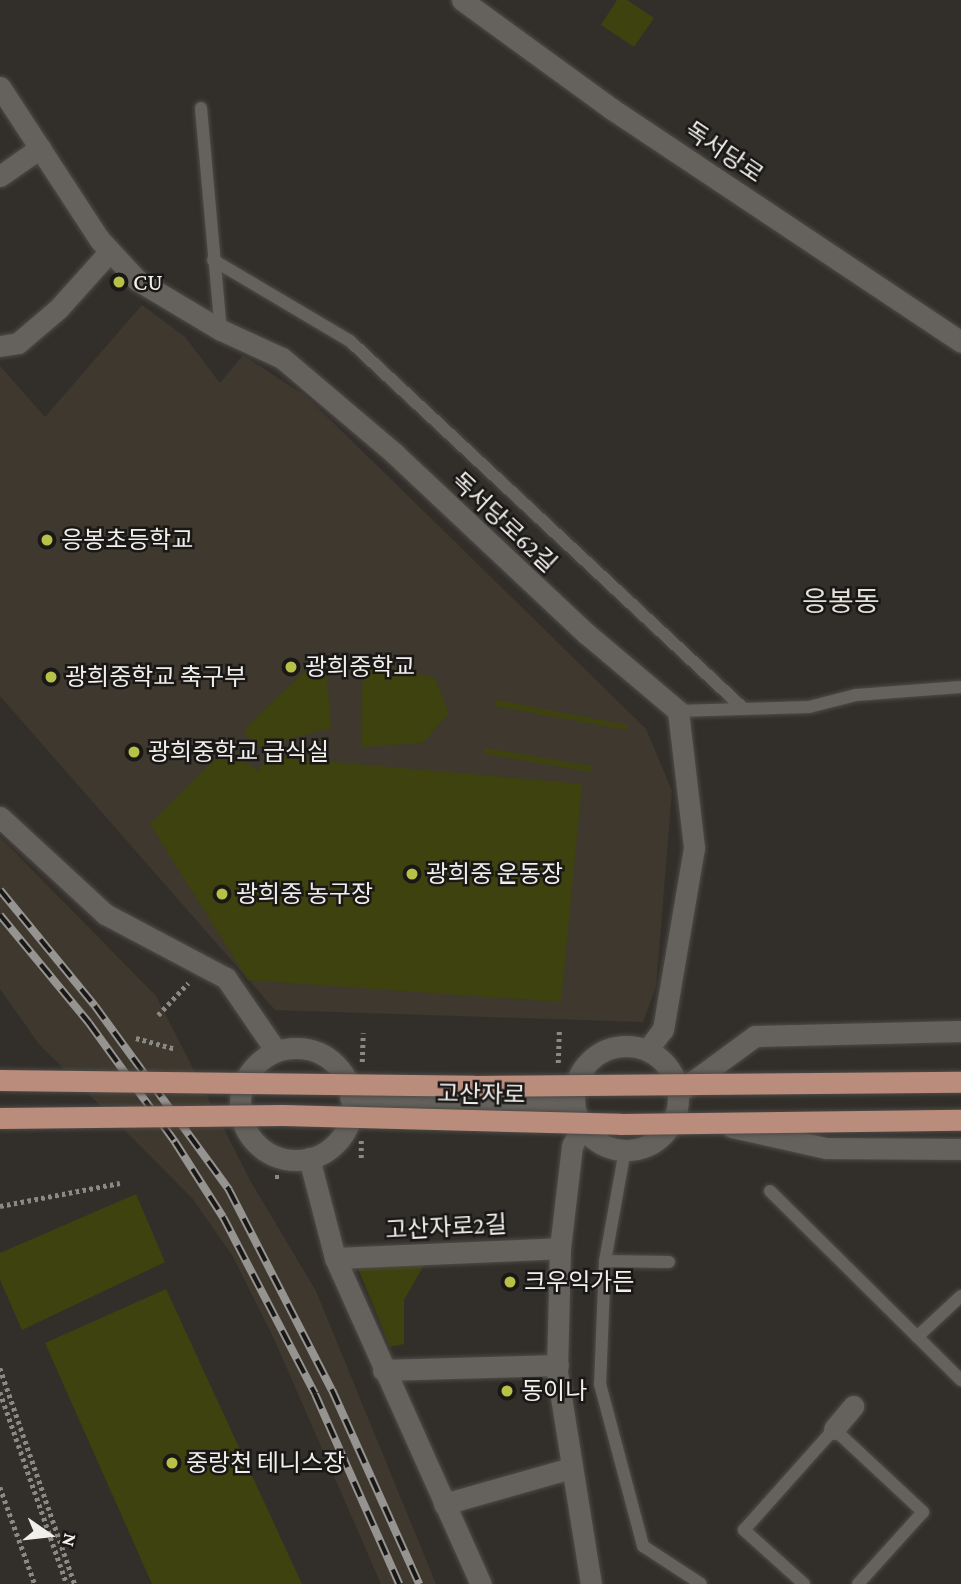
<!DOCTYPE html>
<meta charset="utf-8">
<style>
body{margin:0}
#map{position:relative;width:961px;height:1584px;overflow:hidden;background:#322f2b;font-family:"Crimson Pro","Noto Sans KR",serif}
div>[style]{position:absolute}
.built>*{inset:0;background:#3e382e}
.green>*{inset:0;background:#3e420e}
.path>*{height:4.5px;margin-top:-2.25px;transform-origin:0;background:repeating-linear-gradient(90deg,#8b8985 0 3.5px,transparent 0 7px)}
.roads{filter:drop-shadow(0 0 2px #4e4b47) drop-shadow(0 0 2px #4e4b47)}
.lane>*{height:12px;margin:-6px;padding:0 6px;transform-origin:6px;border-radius:6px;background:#65625d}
.street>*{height:21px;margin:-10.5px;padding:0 10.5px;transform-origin:10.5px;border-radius:10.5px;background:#65625d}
.secondary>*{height:21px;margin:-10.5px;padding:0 10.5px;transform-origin:10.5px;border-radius:10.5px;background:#65625d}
.secondary>.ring{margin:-10.5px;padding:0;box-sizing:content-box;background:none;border:21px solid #65625d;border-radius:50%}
.rail>*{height:8px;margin-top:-4px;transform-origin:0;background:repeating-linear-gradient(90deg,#191816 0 16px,#969490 0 32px);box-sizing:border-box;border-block:2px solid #969490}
.bridges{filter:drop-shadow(0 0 2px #4e4b47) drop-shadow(0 0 2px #4e4b47)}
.primary-bridge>*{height:21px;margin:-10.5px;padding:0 10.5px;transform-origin:10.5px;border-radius:10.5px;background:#ba8c7c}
.dots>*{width:19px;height:19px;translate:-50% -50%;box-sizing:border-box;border:4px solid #191816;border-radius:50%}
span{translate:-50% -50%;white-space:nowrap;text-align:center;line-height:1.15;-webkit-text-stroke:5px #191816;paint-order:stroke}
.street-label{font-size:24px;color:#f1efec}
.poi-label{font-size:24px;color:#f1efec}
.left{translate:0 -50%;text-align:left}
.quarter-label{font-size:28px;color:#e4e1db}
.north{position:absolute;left:14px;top:1500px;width:70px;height:70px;-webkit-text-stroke:5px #191816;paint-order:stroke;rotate:104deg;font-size:19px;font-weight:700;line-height:28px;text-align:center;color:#f1efec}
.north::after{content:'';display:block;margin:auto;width:24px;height:32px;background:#f1efec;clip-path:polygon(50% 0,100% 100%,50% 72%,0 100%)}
</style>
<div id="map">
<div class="built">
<i style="clip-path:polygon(142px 305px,185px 337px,220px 383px,243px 355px,307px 397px,646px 729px,672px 791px,656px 987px,643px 1022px,275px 1010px,0 696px,0 366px,45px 417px)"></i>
<i style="clip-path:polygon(0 837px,156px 996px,251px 1182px,316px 1291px,436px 1584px,381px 1584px,275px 1341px,232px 1255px,192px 1198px,39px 1044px,0 989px)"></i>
</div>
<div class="green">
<i style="clip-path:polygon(617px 0,627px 0,654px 18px,634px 47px,601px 25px)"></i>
<i style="clip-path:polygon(363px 660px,435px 678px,449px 713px,423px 743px,361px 747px)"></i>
<i style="clip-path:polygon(326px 664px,331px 728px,255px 748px,244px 730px,307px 669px)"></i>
<i style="clip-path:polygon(496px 700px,627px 725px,627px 730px,494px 706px)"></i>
<i style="clip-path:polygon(485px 748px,592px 766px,592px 772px,484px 754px)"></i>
<i style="clip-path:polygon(225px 749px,259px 771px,266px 756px,582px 784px,561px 1002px,248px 980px,150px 824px)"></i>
<i style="clip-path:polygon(136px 1194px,165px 1262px,22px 1330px,0 1280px,0 1253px)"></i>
<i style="clip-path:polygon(424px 1265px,404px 1300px,404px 1344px,390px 1347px,358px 1268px)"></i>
<i style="clip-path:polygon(166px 1289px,302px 1584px,152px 1584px,45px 1343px)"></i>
</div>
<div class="path">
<i style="left:158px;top:1015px;width:44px;rotate:-46.8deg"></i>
<i style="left:136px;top:1038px;width:41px;rotate:15.4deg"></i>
<i style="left:362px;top:1062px;width:29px;rotate:-88deg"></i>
<i style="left:558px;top:1063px;width:32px;rotate:-88deg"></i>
<i style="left:361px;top:1158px;width:20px;rotate:-90deg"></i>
<i style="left:275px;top:1177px;width:5px"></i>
<i style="left:0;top:1206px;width:122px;rotate:-10.9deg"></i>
<i style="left:0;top:1368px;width:229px;rotate:70.9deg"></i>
<i style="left:0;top:1392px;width:203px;rotate:70.8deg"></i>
<i style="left:0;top:1487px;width:103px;rotate:70.2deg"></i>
</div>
<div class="roads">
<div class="lane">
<i style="left:201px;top:108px;width:223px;rotate:84.9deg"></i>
<i style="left:213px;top:260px;width:159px;rotate:30.6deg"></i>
<i style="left:350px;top:341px;width:539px;rotate:43.05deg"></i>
<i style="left:678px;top:711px;width:131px;rotate:-1.7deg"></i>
<i style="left:809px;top:707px;width:49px;rotate:-14.3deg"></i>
<i style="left:856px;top:695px;width:105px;rotate:-4.4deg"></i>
<i style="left:625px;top:1150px;width:113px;rotate:100.2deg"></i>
<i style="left:605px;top:1261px;width:123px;rotate:92.3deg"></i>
<i style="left:600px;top:1384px;width:168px;rotate:75.1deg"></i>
<i style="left:643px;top:1546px;width:69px;rotate:33.2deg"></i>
<i style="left:770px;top:1191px;width:269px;rotate:44.7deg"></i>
<i style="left:605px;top:1261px;width:64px;rotate:0.9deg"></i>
<i style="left:917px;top:1337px;width:60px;rotate:-43deg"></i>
<i style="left:804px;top:1584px;width:81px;rotate:-138deg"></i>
<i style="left:744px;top:1530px;width:135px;rotate:-48.3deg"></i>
<i style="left:834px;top:1429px;width:122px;rotate:43deg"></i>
<i style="left:923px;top:1512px;width:97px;rotate:132.1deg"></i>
</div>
<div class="street">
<i style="left:0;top:87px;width:181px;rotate:56.9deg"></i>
<i style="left:99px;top:239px;width:56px;rotate:47.2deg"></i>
<i style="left:137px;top:280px;width:98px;rotate:30.8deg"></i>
<i style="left:221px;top:330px;width:67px;rotate:24.7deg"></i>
<i style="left:282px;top:358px;width:148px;rotate:40.3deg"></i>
<i style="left:395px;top:454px;width:263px;rotate:43.2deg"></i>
<i style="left:587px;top:634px;width:119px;rotate:40.2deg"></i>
<i style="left:678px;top:711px;width:138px;rotate:83.3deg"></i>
<i style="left:694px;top:848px;width:184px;rotate:99.7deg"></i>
<i style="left:663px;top:1029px;width:25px;rotate:127deg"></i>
<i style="left:0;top:176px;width:49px;rotate:-35deg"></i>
<i style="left:0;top:346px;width:18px;rotate:-9deg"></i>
<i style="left:18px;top:343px;width:52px;rotate:-40.4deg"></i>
<i style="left:58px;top:309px;width:78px;rotate:-48.1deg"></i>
<i style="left:0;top:817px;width:143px;rotate:42.7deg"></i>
<i style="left:105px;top:914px;width:137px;rotate:27.9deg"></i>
<i style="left:226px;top:978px;width:88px;rotate:55.6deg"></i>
<i style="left:582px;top:1127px;width:21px;rotate:118deg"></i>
<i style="left:572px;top:1146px;width:103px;rotate:96.7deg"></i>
<i style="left:560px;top:1248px;width:124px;rotate:91.4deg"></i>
<i style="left:557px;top:1372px;width:215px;rotate:80.9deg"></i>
<i style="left:309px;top:1158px;width:103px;rotate:75.4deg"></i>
<i style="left:335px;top:1258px;width:357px;rotate:65.9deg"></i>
<i style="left:335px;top:1258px;width:225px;rotate:-2.5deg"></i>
<i style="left:383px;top:1370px;width:175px;rotate:-1.6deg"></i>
<i style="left:834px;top:1429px;width:30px;rotate:-50deg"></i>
<i style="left:444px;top:1504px;width:132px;rotate:-15.8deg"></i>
</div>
<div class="secondary">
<i style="left:462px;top:0;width:185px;rotate:36deg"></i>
<i style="left:612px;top:109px;width:420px;rotate:33.7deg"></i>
<i class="ring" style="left:574px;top:1046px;width:83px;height:83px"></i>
<i class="ring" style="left:240px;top:1048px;width:91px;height:91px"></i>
<i style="left:680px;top:1091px;width:93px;rotate:-36.3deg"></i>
<i style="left:755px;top:1036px;width:206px;rotate:-1.4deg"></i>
<i style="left:350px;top:1097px;width:224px;rotate:1.5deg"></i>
<i style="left:732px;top:1127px;width:96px;rotate:12.6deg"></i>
<i style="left:826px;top:1148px;width:135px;rotate:0.4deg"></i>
</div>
</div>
<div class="rail">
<i style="left:0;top:890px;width:150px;rotate:50.7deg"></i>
<i style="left:95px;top:1006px;width:228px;rotate:53.9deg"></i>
<i style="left:229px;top:1190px;width:225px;rotate:62.8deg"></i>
<i style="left:332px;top:1390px;width:213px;rotate:65.8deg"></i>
<i style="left:0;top:915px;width:140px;rotate:50.5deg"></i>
<i style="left:89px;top:1023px;width:147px;rotate:54.1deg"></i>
<i style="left:175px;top:1142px;width:89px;rotate:57.4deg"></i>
<i style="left:223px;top:1217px;width:199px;rotate:62.5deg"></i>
<i style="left:315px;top:1394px;width:208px;rotate:66.1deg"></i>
</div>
<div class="bridges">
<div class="primary-bridge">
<i style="left:0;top:1080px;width:474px;rotate:0.7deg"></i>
<i style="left:474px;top:1086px;width:487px;rotate:-0.5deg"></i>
<i style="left:0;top:1118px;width:283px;rotate:-0.6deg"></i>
<i style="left:283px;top:1115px;width:337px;rotate:1.5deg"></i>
<i style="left:620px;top:1124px;width:341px;rotate:-0.7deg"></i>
</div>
</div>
<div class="dots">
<i style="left:119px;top:282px;background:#b7c148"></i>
<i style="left:47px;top:540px;background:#b7c148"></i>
<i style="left:291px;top:667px;background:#b7c148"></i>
<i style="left:51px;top:677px;background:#b7c148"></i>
<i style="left:134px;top:752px;background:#b7c148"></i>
<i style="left:412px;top:874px;background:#b7c148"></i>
<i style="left:222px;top:894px;background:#b7c148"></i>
<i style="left:510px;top:1282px;background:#b7c148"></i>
<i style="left:507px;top:1391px;background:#b7c148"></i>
<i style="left:172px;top:1463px;background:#b7c148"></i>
</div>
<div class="street-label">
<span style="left:724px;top:152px;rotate:34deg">독서당로</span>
<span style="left:504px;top:522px;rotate:43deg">독서당로62길</span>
<span style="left:481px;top:1094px;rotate:1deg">고산자로</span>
<span style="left:446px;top:1227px;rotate:-3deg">고산자로2길</span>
</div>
<div class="poi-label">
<span class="left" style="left:133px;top:282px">CU</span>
<span class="left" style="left:61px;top:540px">응봉초등학교</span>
<span class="left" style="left:305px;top:667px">광희중학교</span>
<span class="left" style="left:65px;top:677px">광희중학교 축구부</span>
<span class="left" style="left:148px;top:752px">광희중학교 급식실</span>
<span class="left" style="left:426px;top:874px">광희중 운동장</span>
<span class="left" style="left:236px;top:894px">광희중 농구장</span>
<span class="left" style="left:524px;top:1282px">크우익가든</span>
<span class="left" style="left:521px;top:1391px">동이나</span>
<span class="left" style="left:186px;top:1463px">중랑천 테니스장</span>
</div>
<div class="quarter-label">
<span style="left:841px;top:602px">응봉동</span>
</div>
<div class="north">N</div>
</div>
